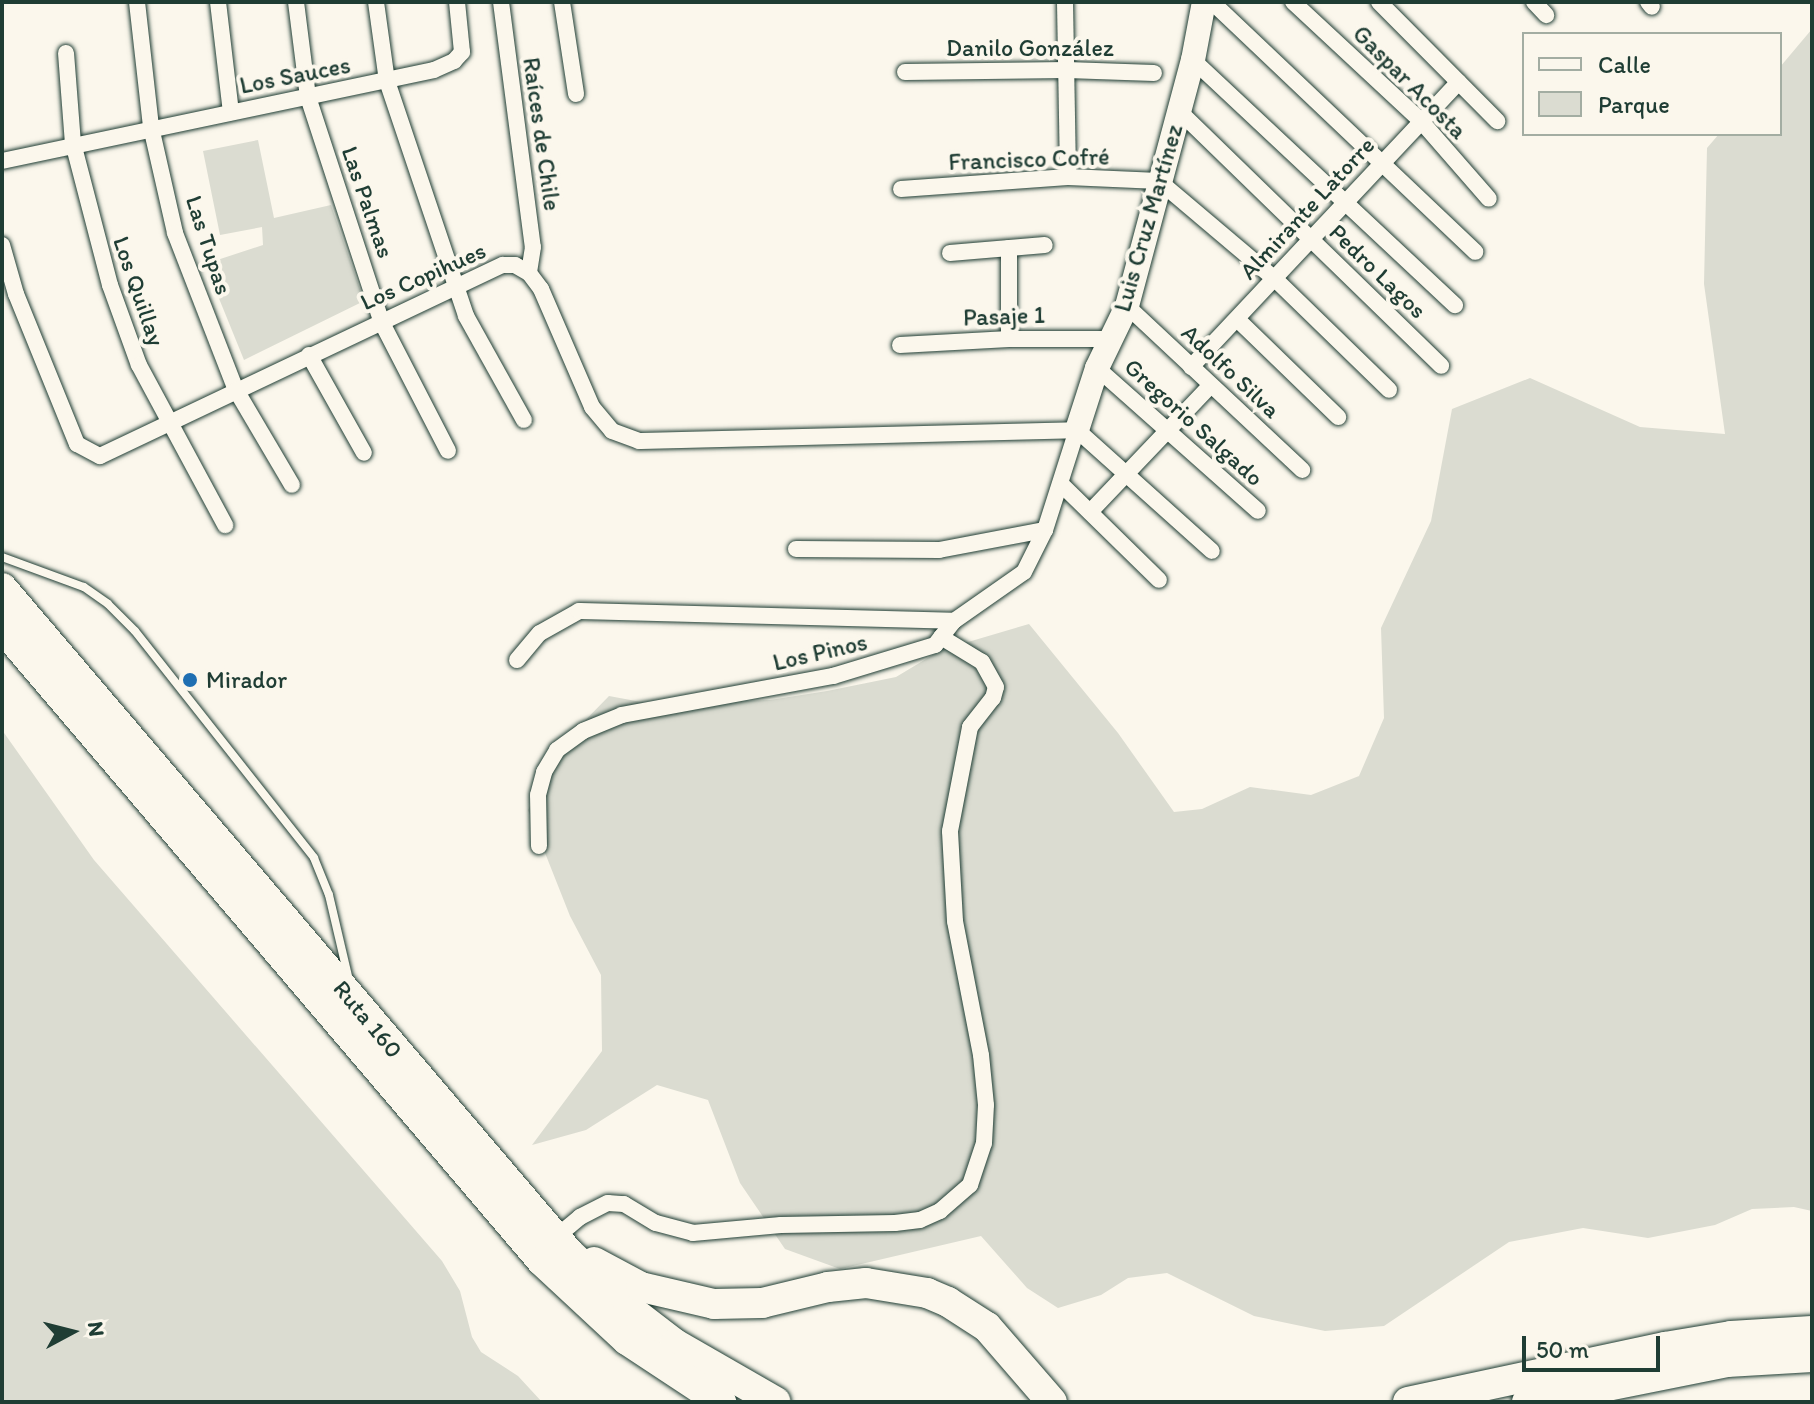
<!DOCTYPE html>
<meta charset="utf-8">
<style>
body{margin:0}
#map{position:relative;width:1814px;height:1404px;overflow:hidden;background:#fbf7ec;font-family:Itim,sans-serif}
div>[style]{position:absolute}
.green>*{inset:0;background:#dbdcd1}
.roads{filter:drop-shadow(0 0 2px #1f3d34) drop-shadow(0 0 2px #1f3d34)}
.lane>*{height:8px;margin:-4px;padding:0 4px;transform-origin:4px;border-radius:4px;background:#fbf7ec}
.street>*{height:16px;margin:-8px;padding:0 8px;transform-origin:8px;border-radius:8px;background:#fbf7ec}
.secondary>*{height:24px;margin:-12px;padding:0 12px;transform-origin:12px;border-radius:12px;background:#fbf7ec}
.highway>*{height:30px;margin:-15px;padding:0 15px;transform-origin:15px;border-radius:15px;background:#fbf7ec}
.dots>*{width:22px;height:22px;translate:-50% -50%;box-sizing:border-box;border:4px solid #fbf7ec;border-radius:50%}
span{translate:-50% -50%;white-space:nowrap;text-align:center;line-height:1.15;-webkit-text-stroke:8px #fbf7ec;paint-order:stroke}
.street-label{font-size:24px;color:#1f3d34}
.poi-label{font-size:24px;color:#1f3d34}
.left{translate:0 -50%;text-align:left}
.frame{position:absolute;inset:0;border:4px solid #1f3d34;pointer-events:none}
.legend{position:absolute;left:1522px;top:32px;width:260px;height:104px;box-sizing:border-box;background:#fbf7ec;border:2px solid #a3ada2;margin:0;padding:10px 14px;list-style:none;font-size:24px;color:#1f3d34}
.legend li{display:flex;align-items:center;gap:16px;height:40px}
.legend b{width:40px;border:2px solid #a3ada2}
.north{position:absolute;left:32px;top:1292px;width:80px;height:80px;-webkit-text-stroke:6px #fbf7ec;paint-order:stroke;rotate:83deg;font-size:22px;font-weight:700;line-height:32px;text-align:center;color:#1f3d34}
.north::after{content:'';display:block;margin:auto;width:28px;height:36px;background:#1f3d34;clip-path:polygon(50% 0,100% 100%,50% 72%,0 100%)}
.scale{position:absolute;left:1522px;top:1336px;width:138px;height:36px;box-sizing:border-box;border:4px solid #1f3d34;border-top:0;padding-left:10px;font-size:24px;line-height:28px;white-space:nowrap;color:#1f3d34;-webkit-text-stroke:6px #fbf7ec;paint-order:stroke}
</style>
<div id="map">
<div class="green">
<i style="clip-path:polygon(1812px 29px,1812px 1211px,1794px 1207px,1752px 1209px,1715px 1225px,1648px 1238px,1583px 1228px,1509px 1242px,1384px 1326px,1325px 1331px,1254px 1316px,1167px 1273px,1128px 1278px,1101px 1295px,1058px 1308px,1027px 1288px,981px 1236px,840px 1269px,785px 1249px,740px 1183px,708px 1100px,657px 1085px,586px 1130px,532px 1145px,602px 1051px,601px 975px,570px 916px,528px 810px,562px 744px,609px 696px,652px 704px,770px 700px,827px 691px,896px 677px,941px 650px,1029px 624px,1118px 733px,1174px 812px,1202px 809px,1250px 787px,1311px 795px,1359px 776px,1384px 718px,1381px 628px,1431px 521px,1452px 409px,1530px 378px,1640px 427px,1725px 434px,1704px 284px,1707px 148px,1719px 134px,1780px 134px,1780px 67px)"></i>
<i style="clip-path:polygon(258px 140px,274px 218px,331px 205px,364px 301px,244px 360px,205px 264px,263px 245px,262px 227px,220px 235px,203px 151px)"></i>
<i style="clip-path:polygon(2px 730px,94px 860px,442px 1261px,460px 1291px,472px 1337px,481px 1352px,518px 1376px,542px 1402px,2px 1402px)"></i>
</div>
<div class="roads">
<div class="lane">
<i style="left:2px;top:557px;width:87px;rotate:20.1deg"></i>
<i style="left:84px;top:587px;width:29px;rotate:35deg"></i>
<i style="left:108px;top:604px;width:38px;rotate:45deg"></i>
<i style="left:135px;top:631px;width:289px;rotate:51.7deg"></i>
<i style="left:314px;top:858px;width:40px;rotate:68deg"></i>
<i style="left:329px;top:895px;width:83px;rotate:76.8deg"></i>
</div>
<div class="street">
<i style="left:137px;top:2px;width:126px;rotate:83.6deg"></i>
<i style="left:151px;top:127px;width:109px;rotate:77.2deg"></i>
<i style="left:175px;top:233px;width:168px;rotate:68.8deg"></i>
<i style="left:236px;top:390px;width:110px;rotate:59.5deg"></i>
<i style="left:218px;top:2px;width:111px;rotate:83.3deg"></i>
<i style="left:296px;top:2px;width:96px;rotate:82.8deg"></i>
<i style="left:308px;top:97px;width:236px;rotate:71.9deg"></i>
<i style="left:381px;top:321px;width:146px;rotate:62.7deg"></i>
<i style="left:376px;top:2px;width:80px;rotate:82.1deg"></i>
<i style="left:387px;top:81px;width:248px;rotate:71.4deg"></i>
<i style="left:466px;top:316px;width:119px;rotate:60.9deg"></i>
<i style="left:501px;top:2px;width:247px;rotate:82.6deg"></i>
<i style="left:533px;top:247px;width:26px;rotate:99deg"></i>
<i style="left:562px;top:2px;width:93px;rotate:81.3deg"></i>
<i style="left:1065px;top:2px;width:175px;rotate:89deg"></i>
<i style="left:1212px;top:2px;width:363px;rotate:43.5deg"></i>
<i style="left:1293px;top:2px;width:175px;rotate:42.9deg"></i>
<i style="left:1421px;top:121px;width:103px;rotate:48.9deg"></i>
<i style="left:1379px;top:2px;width:168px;rotate:45.2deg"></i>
<i style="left:1534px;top:2px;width:18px;rotate:47deg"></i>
<i style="left:1648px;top:2px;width:6px;rotate:51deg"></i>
<i style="left:66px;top:53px;width:90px;rotate:85.6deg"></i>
<i style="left:73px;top:143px;width:147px;rotate:75.4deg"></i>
<i style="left:110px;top:285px;width:85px;rotate:70.1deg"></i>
<i style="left:139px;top:365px;width:182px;rotate:61.7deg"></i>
<i style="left:1193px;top:60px;width:359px;rotate:43.1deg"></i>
<i style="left:905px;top:72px;width:162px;rotate:-0.7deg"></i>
<i style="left:1067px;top:70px;width:87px;rotate:2deg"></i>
<i style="left:1178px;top:110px;width:367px;rotate:44.2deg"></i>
<i style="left:2px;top:161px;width:441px;rotate:-11.9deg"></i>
<i style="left:434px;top:70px;width:22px;rotate:-24deg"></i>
<i style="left:454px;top:61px;width:12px;rotate:-48deg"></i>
<i style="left:462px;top:52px;width:50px;rotate:-95.7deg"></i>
<i style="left:901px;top:189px;width:167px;rotate:-4.1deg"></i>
<i style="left:1068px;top:177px;width:91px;rotate:2.5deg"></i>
<i style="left:1159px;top:181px;width:152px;rotate:40.2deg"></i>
<i style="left:1275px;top:279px;width:159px;rotate:44.2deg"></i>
<i style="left:2px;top:245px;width:51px;rotate:74.1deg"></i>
<i style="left:16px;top:294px;width:162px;rotate:67.9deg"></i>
<i style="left:77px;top:444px;width:26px;rotate:28deg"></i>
<i style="left:100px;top:456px;width:446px;rotate:-25.4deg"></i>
<i style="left:503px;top:265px;width:12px"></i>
<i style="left:515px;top:265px;width:16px;rotate:30deg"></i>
<i style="left:529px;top:273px;width:20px;rotate:53deg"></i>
<i style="left:541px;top:289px;width:129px;rotate:66.6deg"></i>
<i style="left:592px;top:407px;width:31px;rotate:50deg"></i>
<i style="left:612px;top:431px;width:29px;rotate:20deg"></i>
<i style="left:639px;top:441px;width:438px;rotate:-1.4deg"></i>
<i style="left:1009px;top:248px;width:91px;rotate:90deg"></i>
<i style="left:950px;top:253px;width:95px;rotate:-4.8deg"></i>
<i style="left:1127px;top:306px;width:240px;rotate:43.1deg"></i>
<i style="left:1237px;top:319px;width:141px;rotate:44.1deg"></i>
<i style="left:900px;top:345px;width:109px;rotate:-3.2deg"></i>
<i style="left:1009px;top:339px;width:101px"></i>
<i style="left:309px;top:355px;width:112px;rotate:60.7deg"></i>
<i style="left:1191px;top:367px;width:391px;rotate:-46.8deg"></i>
<i style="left:1097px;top:368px;width:215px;rotate:41.6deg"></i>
<i style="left:1077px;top:430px;width:181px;rotate:41.9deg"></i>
<i style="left:1061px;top:484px;width:137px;rotate:44.4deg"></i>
<i style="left:1090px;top:512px;width:174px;rotate:-46.4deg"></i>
<i style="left:796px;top:549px;width:143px;rotate:0.4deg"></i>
<i style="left:939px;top:550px;width:108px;rotate:-10.7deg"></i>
<i style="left:517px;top:660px;width:35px;rotate:-50deg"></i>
<i style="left:540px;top:633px;width:45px;rotate:-29.4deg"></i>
<i style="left:579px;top:611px;width:375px;rotate:1.5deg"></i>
<i style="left:539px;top:846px;width:51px;rotate:-91.1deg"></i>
<i style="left:538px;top:795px;width:24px;rotate:-75deg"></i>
<i style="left:544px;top:772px;width:26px;rotate:-59deg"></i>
<i style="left:557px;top:750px;width:32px;rotate:-36deg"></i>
<i style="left:583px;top:731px;width:42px;rotate:-22.3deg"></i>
<i style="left:622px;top:715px;width:215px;rotate:-10.5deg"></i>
<i style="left:833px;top:676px;width:107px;rotate:-16.9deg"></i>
<i style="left:935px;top:645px;width:31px;rotate:-52deg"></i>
<i style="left:954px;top:621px;width:85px;rotate:-35deg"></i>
<i style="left:1024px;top:572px;width:47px;rotate:-63.4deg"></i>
<i style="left:1045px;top:530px;width:105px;rotate:-72.3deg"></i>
<i style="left:555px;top:1238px;width:33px;rotate:-40deg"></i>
<i style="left:580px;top:1217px;width:31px;rotate:-27deg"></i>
<i style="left:608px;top:1203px;width:16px;rotate:4deg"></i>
<i style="left:624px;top:1204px;width:37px;rotate:31deg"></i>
<i style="left:656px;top:1223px;width:38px;rotate:15deg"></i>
<i style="left:693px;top:1233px;width:88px;rotate:-5.2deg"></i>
<i style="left:781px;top:1225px;width:114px;rotate:-1deg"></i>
<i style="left:895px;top:1223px;width:25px;rotate:-7deg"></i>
<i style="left:920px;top:1220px;width:22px;rotate:-24deg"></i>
<i style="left:940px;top:1211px;width:40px;rotate:-41deg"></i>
<i style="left:970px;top:1185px;width:44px;rotate:-71.6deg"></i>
<i style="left:984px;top:1143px;width:38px;rotate:-87deg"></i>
<i style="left:986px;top:1105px;width:50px;rotate:-95.7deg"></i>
<i style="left:981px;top:1055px;width:136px;rotate:-101deg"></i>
<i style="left:955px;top:921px;width:90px;rotate:-93.2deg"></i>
<i style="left:950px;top:831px;width:106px;rotate:-79.1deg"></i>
<i style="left:970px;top:727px;width:37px;rotate:-52deg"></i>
<i style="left:993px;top:698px;width:11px;rotate:-75deg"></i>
<i style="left:996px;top:687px;width:29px;rotate:-119deg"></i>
<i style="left:982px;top:662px;width:48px;rotate:-148.6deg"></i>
</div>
<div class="secondary">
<i style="left:1077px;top:430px;width:65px;rotate:-72.1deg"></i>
<i style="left:1097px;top:368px;width:69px;rotate:-64.2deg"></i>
<i style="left:1127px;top:306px;width:255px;rotate:-75deg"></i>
<i style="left:1193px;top:60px;width:59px;rotate:-79.3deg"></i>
</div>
<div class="highway">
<i style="left:2px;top:588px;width:874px;rotate:49.55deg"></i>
<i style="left:569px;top:1253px;width:76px;rotate:43.4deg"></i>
<i style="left:624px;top:1305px;width:64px;rotate:37.4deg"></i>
<i style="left:675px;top:1344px;width:116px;rotate:29.9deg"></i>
<i style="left:2px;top:627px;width:833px;rotate:49.58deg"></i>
<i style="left:542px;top:1261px;width:116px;rotate:42.9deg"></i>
<i style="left:627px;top:1340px;width:113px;rotate:33.4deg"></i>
<i style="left:594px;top:1262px;width:53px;rotate:28deg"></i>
<i style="left:641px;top:1287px;width:75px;rotate:13.1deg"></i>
<i style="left:714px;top:1304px;width:48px;rotate:-1.2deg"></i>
<i style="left:762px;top:1303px;width:68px;rotate:-13.6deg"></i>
<i style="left:828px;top:1287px;width:38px;rotate:-6deg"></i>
<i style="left:866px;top:1283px;width:62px;rotate:9.3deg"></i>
<i style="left:927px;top:1293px;width:23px;rotate:23deg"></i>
<i style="left:948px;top:1302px;width:46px;rotate:32.7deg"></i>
<i style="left:987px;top:1327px;width:99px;rotate:49.1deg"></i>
<i style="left:1408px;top:1402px;width:263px;rotate:-12.1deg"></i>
<i style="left:1665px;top:1347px;width:67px;rotate:-9.5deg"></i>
<i style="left:1731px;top:1336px;width:81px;rotate:-3.5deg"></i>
<i style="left:1527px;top:1402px;width:204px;rotate:-11.3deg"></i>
<i style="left:1727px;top:1362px;width:85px;rotate:-3.4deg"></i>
</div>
</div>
<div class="dots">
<i style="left:190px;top:680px;background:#1f6fb2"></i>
</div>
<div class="street-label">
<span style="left:1030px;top:48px">Danilo González</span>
<span style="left:295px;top:75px;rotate:-11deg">Los Sauces</span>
<span style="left:1410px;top:82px;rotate:45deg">Gaspar Acosta</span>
<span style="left:542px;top:134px;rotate:82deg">Raíces de Chile</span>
<span style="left:1029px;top:159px;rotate:-2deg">Francisco Cofré</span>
<span style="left:368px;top:202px;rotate:71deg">Las Palmas</span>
<span style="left:1307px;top:208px;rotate:-47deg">Almirante Latorre</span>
<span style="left:1148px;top:218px;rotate:-74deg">Luis Cruz Martínez</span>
<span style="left:209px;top:245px;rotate:72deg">Las Tupas</span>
<span style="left:1378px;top:271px;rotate:44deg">Pedro Lagos</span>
<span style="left:423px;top:276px;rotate:-24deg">Los Copihues</span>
<span style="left:139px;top:291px;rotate:71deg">Los Quillay</span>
<span style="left:1004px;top:316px;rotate:-2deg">Pasaje 1</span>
<span style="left:1231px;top:371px;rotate:43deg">Adolfo Silva</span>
<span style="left:1194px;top:422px;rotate:42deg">Gregorio Salgado</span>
<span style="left:820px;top:652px;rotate:-13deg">Los Pinos</span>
<span style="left:368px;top:1019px;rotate:50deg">Ruta 160</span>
</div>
<div class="poi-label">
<span class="left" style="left:206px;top:680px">Mirador</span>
</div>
<div class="frame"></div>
<ul class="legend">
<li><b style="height:10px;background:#fbf7ec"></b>Calle</li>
<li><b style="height:22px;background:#dbdcd1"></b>Parque</li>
</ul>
<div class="north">N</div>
<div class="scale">50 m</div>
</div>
